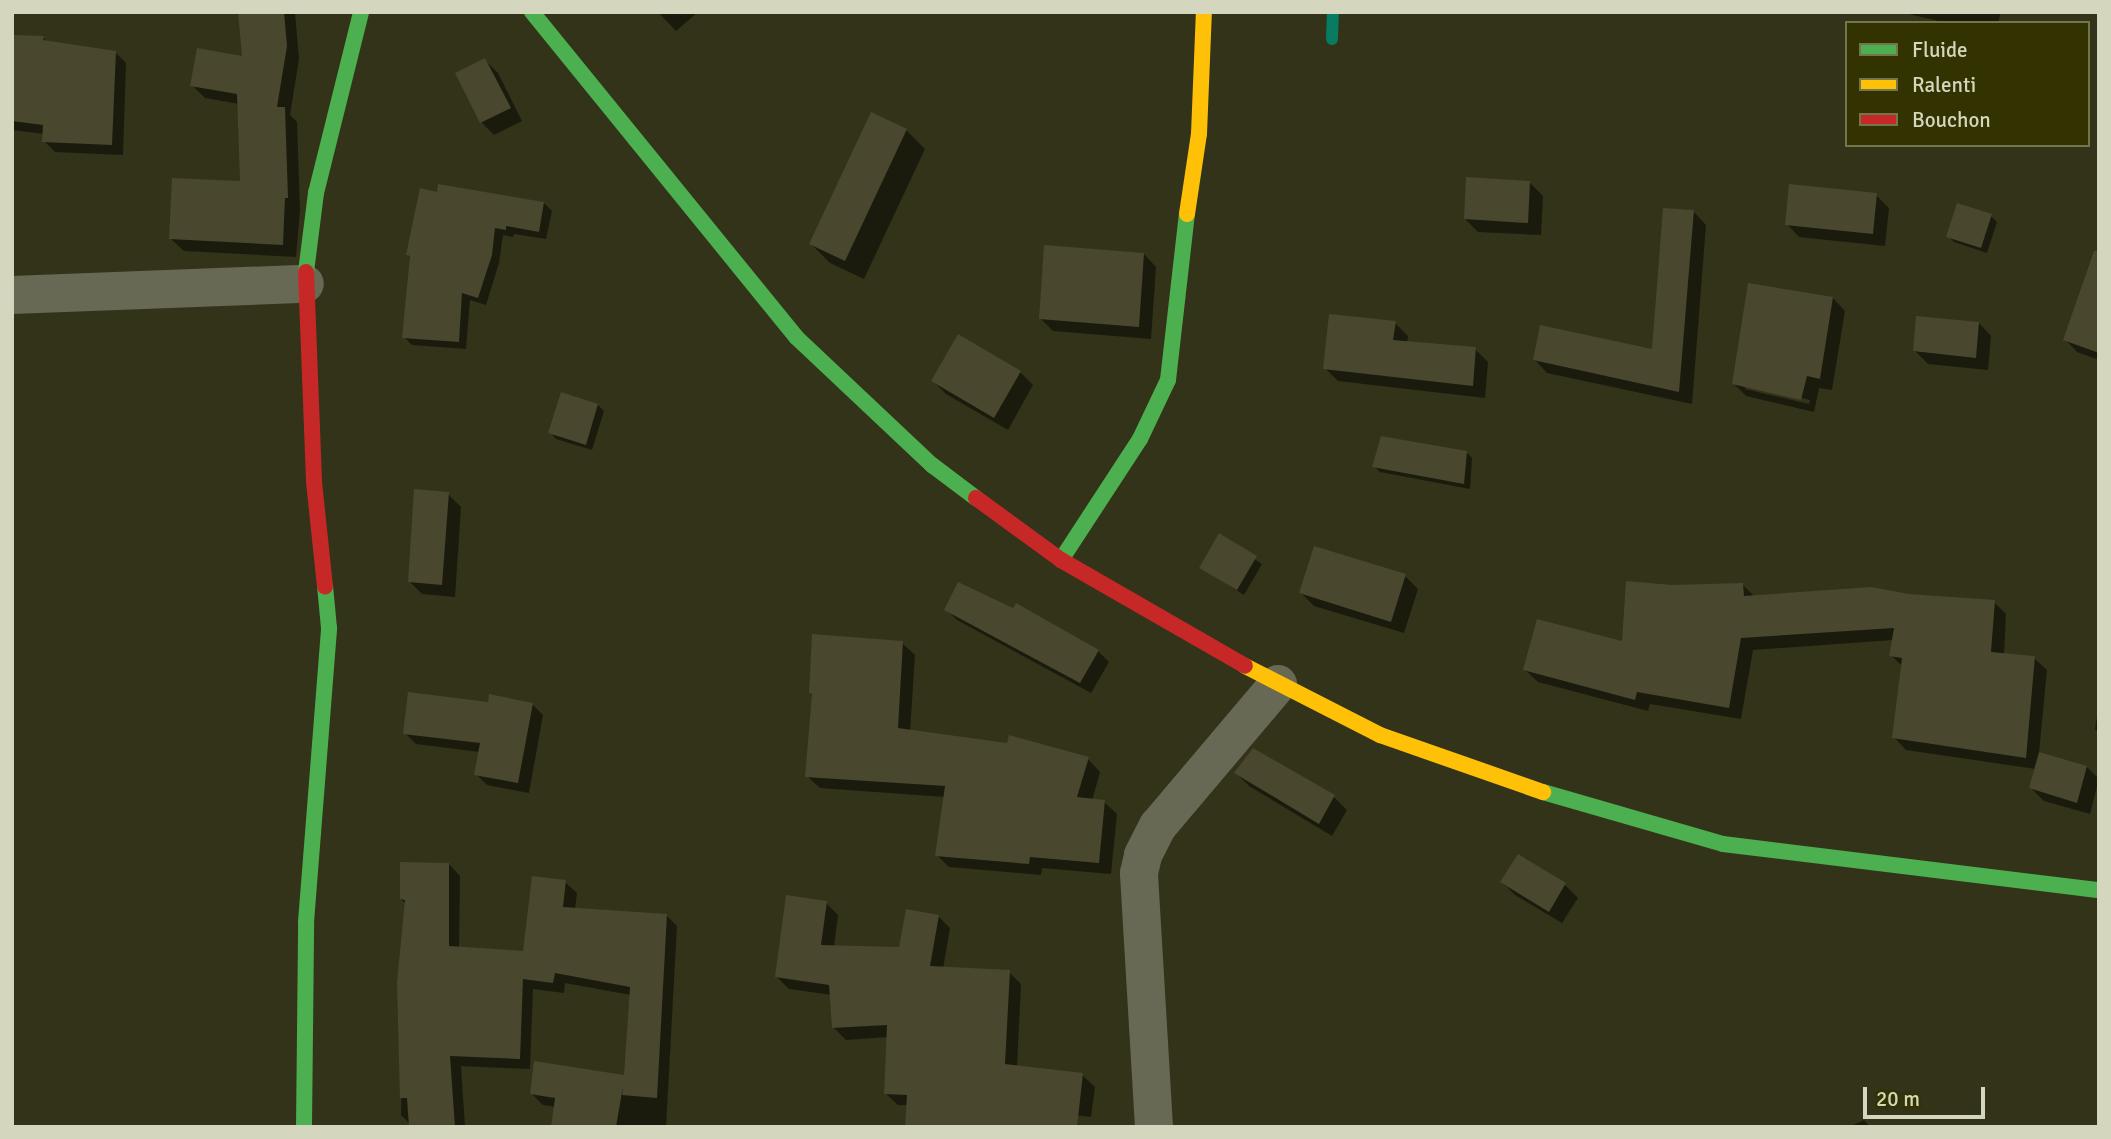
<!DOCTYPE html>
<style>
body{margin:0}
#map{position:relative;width:2111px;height:1139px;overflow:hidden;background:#323318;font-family:Signika,sans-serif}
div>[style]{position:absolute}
.shadow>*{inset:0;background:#0007}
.stream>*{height:12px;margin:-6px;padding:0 6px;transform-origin:6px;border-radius:6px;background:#087b60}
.building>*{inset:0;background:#49472e}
.street>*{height:38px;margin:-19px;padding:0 19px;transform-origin:19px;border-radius:19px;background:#686954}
.fast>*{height:16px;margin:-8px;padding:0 8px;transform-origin:8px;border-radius:8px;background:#4caf50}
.slow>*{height:16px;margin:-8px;padding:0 8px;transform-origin:8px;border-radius:8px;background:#ffc107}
.jam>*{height:16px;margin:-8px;padding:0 8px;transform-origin:8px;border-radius:8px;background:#c62828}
span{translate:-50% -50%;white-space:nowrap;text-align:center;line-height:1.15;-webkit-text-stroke:5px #323301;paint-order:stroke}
.frame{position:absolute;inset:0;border:14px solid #d4d7be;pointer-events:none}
.legend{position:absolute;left:1845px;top:21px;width:245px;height:126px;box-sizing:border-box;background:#323301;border:2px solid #73754d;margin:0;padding:9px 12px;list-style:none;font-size:21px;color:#d4d7be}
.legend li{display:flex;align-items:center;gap:14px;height:35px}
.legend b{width:35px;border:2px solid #73754d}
.scale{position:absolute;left:1863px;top:1087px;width:122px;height:32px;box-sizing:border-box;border:4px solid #d4d7be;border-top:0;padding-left:9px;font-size:21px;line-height:24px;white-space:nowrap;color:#d4d7be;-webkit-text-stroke:5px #323301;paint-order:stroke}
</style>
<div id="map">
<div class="shadow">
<i style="clip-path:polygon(240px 12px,295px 12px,299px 59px,290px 115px,297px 122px,300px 210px,296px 257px,184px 251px,171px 239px,242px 183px,239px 104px,205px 98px,192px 85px,244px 58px)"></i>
<i style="clip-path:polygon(658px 12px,698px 12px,676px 31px)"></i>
<i style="clip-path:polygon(1900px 12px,2001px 12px,1998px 23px,1947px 23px)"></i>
<i style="clip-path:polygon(12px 37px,43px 38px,47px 42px,115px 52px,126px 63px,123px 155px,55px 152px,44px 141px,44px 134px,12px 130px)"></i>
<i style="clip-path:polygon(485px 60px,498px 73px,522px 121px,494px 135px,481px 122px)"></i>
<i style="clip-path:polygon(906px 130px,925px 149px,864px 279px,830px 263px,811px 244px)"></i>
<i style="clip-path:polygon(1530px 183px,1543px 196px,1541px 235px,1478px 232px,1465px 219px)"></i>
<i style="clip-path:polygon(438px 194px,544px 203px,552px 211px,546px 239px,514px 234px,513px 237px,503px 235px,499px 263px,486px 305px,470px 300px,466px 349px,412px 345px,404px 337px,411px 258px,408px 255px)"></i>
<i style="clip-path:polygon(1876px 195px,1889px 208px,1885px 246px,1799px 237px,1787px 224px)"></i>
<i style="clip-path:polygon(1694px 212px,1706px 225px,1692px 404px,1547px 373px,1535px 360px,1653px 352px)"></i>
<i style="clip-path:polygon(1991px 216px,1997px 222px,1987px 253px,1954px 242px,1948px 236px)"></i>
<i style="clip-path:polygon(1144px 254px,1156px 267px,1151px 339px,1053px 331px,1040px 318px)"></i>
<i style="clip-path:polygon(2099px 283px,2099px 360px,2077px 352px,2065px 339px)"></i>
<i style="clip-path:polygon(evenodd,1833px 298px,1845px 311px,1832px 390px,1819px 388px,1814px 412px,1746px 396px,1733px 383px,1833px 298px,1745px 385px,1810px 400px,1809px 404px,1745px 389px,1745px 385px)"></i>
<i style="clip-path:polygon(1395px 323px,1408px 336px,1407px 343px,1475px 349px,1488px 362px,1485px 398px,1338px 381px,1325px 368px)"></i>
<i style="clip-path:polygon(1979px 323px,1991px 336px,1988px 370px,1928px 364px,1915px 351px)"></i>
<i style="clip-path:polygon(1020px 372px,1033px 385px,1008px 430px,946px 394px,933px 381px)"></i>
<i style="clip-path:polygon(598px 405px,604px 411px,592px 450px,556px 439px,550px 432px)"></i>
<i style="clip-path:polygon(1466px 452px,1472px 458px,1470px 489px,1380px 472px,1374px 466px)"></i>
<i style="clip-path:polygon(448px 494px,461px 507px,455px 597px,422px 594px,409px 581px)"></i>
<i style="clip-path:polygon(1220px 536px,1262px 564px,1244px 595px,1201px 567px)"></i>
<i style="clip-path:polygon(1405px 576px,1418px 589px,1404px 633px,1314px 606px,1301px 593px)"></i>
<i style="clip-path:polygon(1743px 585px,1755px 597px,1908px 595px,1994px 602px,2006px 614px,2004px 655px,2034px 658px,2047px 670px,2039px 753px,2087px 767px,2099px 779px,2090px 814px,2044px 801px,2031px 788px,2036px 769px,1906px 750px,1894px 737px,1903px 667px,1891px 655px,1893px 640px,1753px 650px,1741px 719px,1650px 704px,1648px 711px,1538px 682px,1525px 670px,1624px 643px,1672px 586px)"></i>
<i style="clip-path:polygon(1017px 605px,1098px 651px,1109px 662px,1091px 693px,957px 620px,946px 609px,1014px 611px)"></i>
<i style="clip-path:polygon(902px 643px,915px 655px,910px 732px,1088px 759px,1100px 772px,1092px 801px,1104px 802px,1117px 814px,1111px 874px,1042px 868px,1041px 875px,949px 867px,937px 855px,945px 797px,820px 788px,807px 776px,814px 696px,810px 693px)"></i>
<i style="clip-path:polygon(489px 704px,532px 704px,543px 715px,529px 793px,487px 785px,476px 774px,480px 752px,416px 744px,405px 733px)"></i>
<i style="clip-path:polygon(2099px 705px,2099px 733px,2095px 729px)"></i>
<i style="clip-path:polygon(1253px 750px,1334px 797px,1347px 810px,1332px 836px,1249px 786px,1236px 773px)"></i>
<i style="clip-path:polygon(1518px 856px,1565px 885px,1578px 898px,1562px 923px,1515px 895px,1502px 882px)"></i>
<i style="clip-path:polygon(449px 864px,460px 876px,459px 948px,524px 953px,565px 882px,577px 893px,575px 909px,666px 915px,677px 926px,666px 1127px,552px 1127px,556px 1107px,543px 1105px,532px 1094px,625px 1077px,631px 995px,565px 983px,564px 993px,533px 989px,530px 1069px,461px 1066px,465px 1127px,412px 1126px,401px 1115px,406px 904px,401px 899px)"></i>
<i style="clip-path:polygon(826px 903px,838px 915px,834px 947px,901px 949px,938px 916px,950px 928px,943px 969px,1009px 972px,1021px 984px,1017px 1067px,1082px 1075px,1095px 1087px,1091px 1117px,999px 1106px,898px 1105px,885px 1093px,888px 1037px,846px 1040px,833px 1027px,832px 995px,789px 989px,776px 976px)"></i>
<i style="clip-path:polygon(1864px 1120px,1870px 1127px,1849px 1127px)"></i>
</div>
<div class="stream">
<i style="left:1332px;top:39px;width:27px;rotate:-88deg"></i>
</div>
<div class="building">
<i style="clip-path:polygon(238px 12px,284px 12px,287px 46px,277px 107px,285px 107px,288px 198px,285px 198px,283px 245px,169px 239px,172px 178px,240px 181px,237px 94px,190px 86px,197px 48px,242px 56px)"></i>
<i style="clip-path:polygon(12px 35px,44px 36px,43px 40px,116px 51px,112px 145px,42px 142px,43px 125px,12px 121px)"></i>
<i style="clip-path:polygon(485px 58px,511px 108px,480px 123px,455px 73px)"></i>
<i style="clip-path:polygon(871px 112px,907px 129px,845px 261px,809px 244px)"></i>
<i style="clip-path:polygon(1466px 177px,1530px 181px,1528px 223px,1464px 219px)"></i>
<i style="clip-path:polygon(438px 184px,544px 202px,539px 232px,506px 226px,506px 230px,495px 228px,492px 255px,478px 298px,462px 293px,459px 342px,402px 338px,410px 256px,406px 255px,420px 188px,437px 192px)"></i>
<i style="clip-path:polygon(1789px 184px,1877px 193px,1873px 234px,1785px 225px)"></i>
<i style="clip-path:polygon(1957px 203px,1992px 214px,1981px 248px,1946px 237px)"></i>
<i style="clip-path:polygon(1663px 208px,1694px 210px,1679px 392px,1533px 360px,1540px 325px,1652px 349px)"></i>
<i style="clip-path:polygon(1044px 245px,1144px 253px,1139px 327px,1039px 319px)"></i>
<i style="clip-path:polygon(2094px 251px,2099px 251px,2099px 353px,2063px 340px)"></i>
<i style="clip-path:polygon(1748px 283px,1833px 297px,1820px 379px,1807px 376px,1801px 400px,1732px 384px)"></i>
<i style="clip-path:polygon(1329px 314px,1396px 321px,1393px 340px,1476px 347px,1473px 386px,1323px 369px)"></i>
<i style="clip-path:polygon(1916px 316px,1979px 322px,1976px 358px,1913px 351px)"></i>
<i style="clip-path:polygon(958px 334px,1021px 371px,994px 418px,931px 381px)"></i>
<i style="clip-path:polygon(561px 392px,598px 404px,586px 445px,548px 433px)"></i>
<i style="clip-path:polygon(1381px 436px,1467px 451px,1464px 484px,1372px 467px)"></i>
<i style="clip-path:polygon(414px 489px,449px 492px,442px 585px,408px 582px)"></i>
<i style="clip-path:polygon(1219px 533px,1257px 556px,1237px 590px,1199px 568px)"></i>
<i style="clip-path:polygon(1314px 546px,1406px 574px,1391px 622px,1299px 593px)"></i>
<i style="clip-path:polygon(1626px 581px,1672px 585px,1743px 583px,1744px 596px,1871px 587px,1909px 594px,1995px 600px,1991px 652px,2035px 656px,2026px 758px,1892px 738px,1902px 658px,1889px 656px,1894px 628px,1741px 638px,1729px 708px,1637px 692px,1635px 700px,1523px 670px,1537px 619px,1622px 641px)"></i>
<i style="clip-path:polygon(958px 582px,1013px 608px,1016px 603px,1099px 650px,1080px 683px,944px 610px)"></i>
<i style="clip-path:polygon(812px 634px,903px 641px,898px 728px,1007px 743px,1009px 735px,1089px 757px,1077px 797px,1105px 800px,1099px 863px,1030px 857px,1029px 864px,935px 856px,945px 786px,805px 777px,812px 694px,809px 693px)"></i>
<i style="clip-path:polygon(408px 692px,488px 702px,489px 694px,533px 703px,518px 783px,474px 775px,480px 743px,403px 734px)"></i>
<i style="clip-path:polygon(1253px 748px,1335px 795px,1319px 824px,1234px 773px)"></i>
<i style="clip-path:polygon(2039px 752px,2087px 766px,2077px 803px,2029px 788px)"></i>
<i style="clip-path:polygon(1518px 854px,1566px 883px,1549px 912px,1500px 882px)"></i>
<i style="clip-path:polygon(400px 862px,449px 863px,449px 946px,523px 951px,532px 876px,566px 880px,563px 907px,667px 914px,657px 1098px,622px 1095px,623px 1086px,616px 1127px,551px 1127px,555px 1098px,530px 1094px,534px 1061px,624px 1075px,630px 987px,555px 973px,553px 983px,523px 979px,520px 1059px,450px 1056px,455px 1127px,409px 1127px,407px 1098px,400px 1098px,397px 982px,405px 900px,400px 899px)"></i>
<i style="clip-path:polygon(786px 895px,827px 901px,821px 945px,899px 947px,906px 909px,939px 915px,930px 966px,1010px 970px,1005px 1064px,1083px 1073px,1077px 1127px,905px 1127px,907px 1095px,884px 1094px,887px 1025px,832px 1028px,829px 985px,775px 977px)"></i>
</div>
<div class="street">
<i style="left:12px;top:295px;width:293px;rotate:-2.2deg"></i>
<i style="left:1154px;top:1127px;width:254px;rotate:-93.4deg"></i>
<i style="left:1139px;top:873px;width:18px;rotate:-77deg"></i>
<i style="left:1143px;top:855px;width:33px;rotate:-63deg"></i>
<i style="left:1158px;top:826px;width:186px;rotate:-49.8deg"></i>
</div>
<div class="fast">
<i style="left:532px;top:12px;width:419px;rotate:50.9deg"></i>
<i style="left:796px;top:337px;width:187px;rotate:43.3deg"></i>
<i style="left:932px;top:465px;width:55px;rotate:36.9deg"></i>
<i style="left:306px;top:272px;width:80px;rotate:-82.8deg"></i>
<i style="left:316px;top:193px;width:187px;rotate:-76deg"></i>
<i style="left:1061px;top:560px;width:145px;rotate:-56.9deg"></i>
<i style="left:1140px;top:439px;width:65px;rotate:-64.6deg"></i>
<i style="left:1168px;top:380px;width:167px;rotate:-83.5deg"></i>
<i style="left:1543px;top:792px;width:187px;rotate:16.1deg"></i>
<i style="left:1723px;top:844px;width:379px;rotate:7deg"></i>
<i style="left:304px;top:1127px;width:205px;rotate:-89.4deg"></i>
<i style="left:306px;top:922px;width:295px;rotate:-85.5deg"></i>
<i style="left:329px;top:628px;width:42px;rotate:-95.4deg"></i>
</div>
<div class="slow">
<i style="left:1187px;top:214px;width:81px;rotate:-81.5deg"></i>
<i style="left:1199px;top:134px;width:122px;rotate:-87.7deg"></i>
<i style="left:1245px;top:666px;width:152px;rotate:27.1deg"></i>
<i style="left:1380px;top:735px;width:173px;rotate:19.3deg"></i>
</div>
<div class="jam">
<i style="left:306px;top:272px;width:210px;rotate:87.8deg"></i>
<i style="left:314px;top:482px;width:105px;rotate:84deg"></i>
<i style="left:976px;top:498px;width:105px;rotate:36.1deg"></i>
<i style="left:1061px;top:560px;width:212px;rotate:29.9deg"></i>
</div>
<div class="frame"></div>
<ul class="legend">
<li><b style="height:9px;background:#4caf50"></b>Fluide</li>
<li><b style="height:9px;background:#ffc107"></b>Ralenti</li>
<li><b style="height:9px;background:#c62828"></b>Bouchon</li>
</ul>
<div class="scale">20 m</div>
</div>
